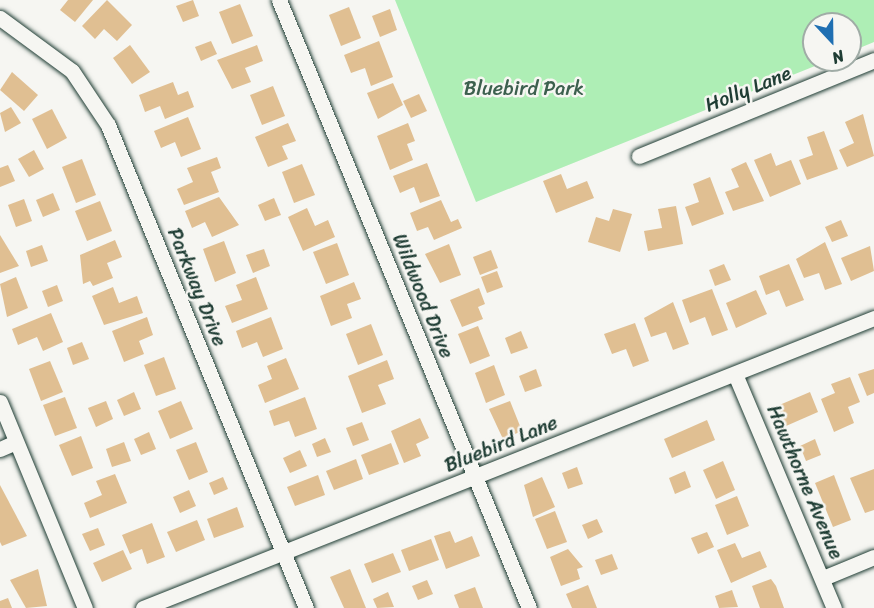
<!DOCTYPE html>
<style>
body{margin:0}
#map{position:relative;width:874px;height:608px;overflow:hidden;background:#f6f6f2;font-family:Sriracha,sans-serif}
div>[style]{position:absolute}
.green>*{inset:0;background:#aeeeb5}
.building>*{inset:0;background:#e0bf92}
.roads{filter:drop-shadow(0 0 2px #1f3d34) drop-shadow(0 0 2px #1f3d34)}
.minor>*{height:15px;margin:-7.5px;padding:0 7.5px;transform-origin:7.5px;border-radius:7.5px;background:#f6f6f2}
span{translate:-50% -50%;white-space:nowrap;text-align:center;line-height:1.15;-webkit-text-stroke:5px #f6f6f2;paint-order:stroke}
.park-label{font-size:20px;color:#3c604e}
.street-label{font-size:20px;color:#1f3d34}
.north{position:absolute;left:802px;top:12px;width:60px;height:60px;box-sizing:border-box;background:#f6f6f2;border:2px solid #a0aca6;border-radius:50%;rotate:158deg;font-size:16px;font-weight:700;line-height:24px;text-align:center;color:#1f3d34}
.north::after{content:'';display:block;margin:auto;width:21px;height:27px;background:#1f6fb2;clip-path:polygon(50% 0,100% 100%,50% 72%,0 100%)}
</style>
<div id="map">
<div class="green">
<i style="clip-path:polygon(395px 0,874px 0,874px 42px,850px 52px,850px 24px,814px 24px,814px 60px,830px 60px,476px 202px)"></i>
</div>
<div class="building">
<i style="clip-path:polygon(68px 0,93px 0,75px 22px,60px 10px)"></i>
<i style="clip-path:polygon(107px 0,132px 25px,117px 41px,104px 29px,95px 39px,82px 26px)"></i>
<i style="clip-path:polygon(193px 0,199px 16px,183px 22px,176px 6px)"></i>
<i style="clip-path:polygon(240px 4px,253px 36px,232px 44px,219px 12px)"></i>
<i style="clip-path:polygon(349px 7px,361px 38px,341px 46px,329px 15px)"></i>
<i style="clip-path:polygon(390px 9px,397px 30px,380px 37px,372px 16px)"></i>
<i style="clip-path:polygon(211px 41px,217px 54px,201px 61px,195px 47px)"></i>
<i style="clip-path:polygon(379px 41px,393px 77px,371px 86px,365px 68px,351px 73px,344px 55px)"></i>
<i style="clip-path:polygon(130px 45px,150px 72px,132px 84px,113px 58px)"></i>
<i style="clip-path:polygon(257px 45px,263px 61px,245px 68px,251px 82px,232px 89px,217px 60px)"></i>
<i style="clip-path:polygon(12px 72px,38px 95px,24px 111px,0 90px)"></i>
<i style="clip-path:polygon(173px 82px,178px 95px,188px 91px,194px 107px,165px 119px,160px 106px,145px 112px,139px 95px)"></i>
<i style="clip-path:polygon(393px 83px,403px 105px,378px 119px,367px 93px)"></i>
<i style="clip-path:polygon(273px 86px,285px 116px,262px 125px,250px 95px)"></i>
<i style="clip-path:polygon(419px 94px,427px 111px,411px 118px,403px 101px)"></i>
<i style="clip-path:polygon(11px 107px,21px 123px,5px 132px,0 113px)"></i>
<i style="clip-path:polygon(52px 109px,67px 138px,47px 149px,32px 119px)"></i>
<i style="clip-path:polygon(863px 114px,874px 156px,847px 167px,839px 150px,854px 143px,845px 122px)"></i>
<i style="clip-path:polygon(188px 117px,201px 149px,181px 157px,175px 142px,161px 148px,154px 131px)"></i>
<i style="clip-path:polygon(288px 123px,296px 141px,282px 146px,288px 159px,268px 167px,255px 137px)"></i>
<i style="clip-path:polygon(408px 123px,415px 141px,407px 144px,413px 160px,390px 170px,377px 136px)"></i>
<i style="clip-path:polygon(824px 131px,838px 169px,807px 180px,799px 160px,813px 155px,807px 137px)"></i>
<i style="clip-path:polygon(34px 150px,44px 169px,29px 177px,18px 159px)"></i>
<i style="clip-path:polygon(771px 153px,776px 166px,791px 160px,801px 184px,770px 197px,754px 160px)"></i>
<i style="clip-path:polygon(217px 157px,221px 168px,211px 172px,219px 192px,184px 205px,177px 189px,193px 182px,187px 168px)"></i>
<i style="clip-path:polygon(82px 159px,96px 195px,76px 203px,62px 167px)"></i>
<i style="clip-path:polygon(746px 162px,764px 201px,733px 211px,725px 192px,739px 187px,731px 169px)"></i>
<i style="clip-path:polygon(427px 163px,440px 196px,420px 203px,414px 187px,400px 193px,393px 176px)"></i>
<i style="clip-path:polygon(302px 164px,315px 195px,294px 203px,282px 172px)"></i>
<i style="clip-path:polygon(8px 165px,15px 181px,0 187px,0 168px)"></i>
<i style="clip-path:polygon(561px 174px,567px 189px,587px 181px,594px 198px,556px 213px,543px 181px)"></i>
<i style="clip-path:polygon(710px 177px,724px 214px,692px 226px,685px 207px,699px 202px,693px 184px)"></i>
<i style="clip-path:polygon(53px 193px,60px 210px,43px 217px,36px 200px)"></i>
<i style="clip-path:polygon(219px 197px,239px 225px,212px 237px,205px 222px,192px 228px,185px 211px)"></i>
<i style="clip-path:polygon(274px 198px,281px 215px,265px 221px,258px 205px)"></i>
<i style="clip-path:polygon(24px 199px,32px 221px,16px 227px,8px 205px)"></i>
<i style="clip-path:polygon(441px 200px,451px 222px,458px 219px,462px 228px,434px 240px,428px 227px,417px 231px,410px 213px)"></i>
<i style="clip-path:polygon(100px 201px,112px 231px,87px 241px,75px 211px)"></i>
<i style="clip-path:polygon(676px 206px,683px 244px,648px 251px,644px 231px,662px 228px,658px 209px)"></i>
<i style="clip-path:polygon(307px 208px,315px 226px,328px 220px,335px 237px,303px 251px,288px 217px)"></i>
<i style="clip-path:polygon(613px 209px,632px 214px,620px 252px,588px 242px,596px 217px,609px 221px)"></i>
<i style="clip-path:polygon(841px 220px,848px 236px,832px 242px,825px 227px)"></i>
<i style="clip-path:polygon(0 235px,19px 266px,0 273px)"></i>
<i style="clip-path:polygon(115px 240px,122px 257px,107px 263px,113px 278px,93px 286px,90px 281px,83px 284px,80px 255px)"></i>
<i style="clip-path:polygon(224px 241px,236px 273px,215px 282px,203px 249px)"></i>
<i style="clip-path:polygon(825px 242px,842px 284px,825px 290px,819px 273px,804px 278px,796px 259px)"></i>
<i style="clip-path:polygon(337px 243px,349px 275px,326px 284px,313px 252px)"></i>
<i style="clip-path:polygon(449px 244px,461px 275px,440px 283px,425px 254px)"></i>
<i style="clip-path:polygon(42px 245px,48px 261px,31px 267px,26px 251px)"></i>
<i style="clip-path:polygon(870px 246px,874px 271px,851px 281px,841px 258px)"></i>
<i style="clip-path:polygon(264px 249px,270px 266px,253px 273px,246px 255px)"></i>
<i style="clip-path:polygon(491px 250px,498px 268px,480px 275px,473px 257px)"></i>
<i style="clip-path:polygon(724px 264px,731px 280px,715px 286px,709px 270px)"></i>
<i style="clip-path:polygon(789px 264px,804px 300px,786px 307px,779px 290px,766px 295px,759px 276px)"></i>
<i style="clip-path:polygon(497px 271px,503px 287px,487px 293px,481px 277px)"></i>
<i style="clip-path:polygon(16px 277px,28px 308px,7px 317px,0 284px)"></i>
<i style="clip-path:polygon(256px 277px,268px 309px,232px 323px,225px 306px,242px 300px,236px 285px)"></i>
<i style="clip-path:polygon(354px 282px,361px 299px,347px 304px,352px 318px,331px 326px,320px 296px)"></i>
<i style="clip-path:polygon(57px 285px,63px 301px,48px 307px,42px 291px)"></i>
<i style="clip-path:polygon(113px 287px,119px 303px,137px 296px,143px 313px,104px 325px,92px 296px)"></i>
<i style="clip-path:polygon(479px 288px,485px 304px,478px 307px,483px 319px,462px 327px,450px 300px)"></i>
<i style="clip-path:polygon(712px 289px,728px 330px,712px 336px,705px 317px,690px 323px,682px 300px)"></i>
<i style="clip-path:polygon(756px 290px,767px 314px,736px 328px,726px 303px)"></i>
<i style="clip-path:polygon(673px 302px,689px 344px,673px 350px,666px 332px,651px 337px,644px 318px)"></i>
<i style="clip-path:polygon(51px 313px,63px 342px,43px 351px,37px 337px,18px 345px,12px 329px)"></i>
<i style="clip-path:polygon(147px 317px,153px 335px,139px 341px,144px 354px,124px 362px,112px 331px)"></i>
<i style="clip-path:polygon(271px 317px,283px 349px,263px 357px,257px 342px,242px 348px,236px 331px)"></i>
<i style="clip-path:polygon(635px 323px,649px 361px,633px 367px,626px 349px,612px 354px,604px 334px)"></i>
<i style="clip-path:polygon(371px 324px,383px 355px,358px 365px,346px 334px)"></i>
<i style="clip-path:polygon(478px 326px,490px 356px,470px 364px,458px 334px)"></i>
<i style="clip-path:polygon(521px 331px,528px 348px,511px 354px,505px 338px)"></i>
<i style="clip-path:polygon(82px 342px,89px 359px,73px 365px,67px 348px)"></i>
<i style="clip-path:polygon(164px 357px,176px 389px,156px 396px,144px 365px)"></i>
<i style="clip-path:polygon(286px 358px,299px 389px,265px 403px,258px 385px,272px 379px,267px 366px)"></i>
<i style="clip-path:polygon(387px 360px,394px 379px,378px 385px,386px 404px,362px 413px,348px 376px)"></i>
<i style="clip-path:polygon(50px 361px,63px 392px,41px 401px,29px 369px)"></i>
<i style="clip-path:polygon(494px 365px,505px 395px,486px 403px,475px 373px)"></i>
<i style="clip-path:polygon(536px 369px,542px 386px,525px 392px,519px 376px)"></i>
<i style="clip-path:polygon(874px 369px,874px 393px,867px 396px,858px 374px)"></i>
<i style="clip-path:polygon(850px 377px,860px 402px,848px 407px,854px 423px,834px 432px,821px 399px,835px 393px,831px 384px)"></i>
<i style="clip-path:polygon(134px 392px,141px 409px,124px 416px,117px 400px)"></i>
<i style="clip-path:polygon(810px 392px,818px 412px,786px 426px,777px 406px)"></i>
<i style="clip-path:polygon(65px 397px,77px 428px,55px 436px,43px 405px)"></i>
<i style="clip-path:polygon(305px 397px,317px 429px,295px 437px,289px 421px,274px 426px,269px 411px)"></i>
<i style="clip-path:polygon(106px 401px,113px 419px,96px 427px,88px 408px)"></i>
<i style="clip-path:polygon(181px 401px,193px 429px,170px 439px,158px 411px)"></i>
<i style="clip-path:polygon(510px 401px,522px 431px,503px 439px,489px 409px)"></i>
<i style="clip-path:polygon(420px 418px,429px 438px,416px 444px,421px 456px,404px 463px,391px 431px)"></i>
<i style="clip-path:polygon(707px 420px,715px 440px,672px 458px,664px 439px)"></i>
<i style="clip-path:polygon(362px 422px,369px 440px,353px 446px,346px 428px)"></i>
<i style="clip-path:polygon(149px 432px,156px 449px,141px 455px,134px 439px)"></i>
<i style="clip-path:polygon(81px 436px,93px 468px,72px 476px,59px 445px)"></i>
<i style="clip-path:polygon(325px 438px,331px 452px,317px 457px,312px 444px)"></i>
<i style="clip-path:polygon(815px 439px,821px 455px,806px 461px,800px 446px)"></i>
<i style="clip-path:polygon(124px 442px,131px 461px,112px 467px,106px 449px)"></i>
<i style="clip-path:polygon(196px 442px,208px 472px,189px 480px,176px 450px)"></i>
<i style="clip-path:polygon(391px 443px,399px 464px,369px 475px,361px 455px)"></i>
<i style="clip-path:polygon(300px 450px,307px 466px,290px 473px,283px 458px)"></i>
<i style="clip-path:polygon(356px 459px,363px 479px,334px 490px,326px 471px)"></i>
<i style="clip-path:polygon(723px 461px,735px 490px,716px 499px,703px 470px)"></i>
<i style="clip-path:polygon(577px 467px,583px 484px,568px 489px,562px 473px)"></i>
<i style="clip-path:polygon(874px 469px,874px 510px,865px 513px,850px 478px)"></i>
<i style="clip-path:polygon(685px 471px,691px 487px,675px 494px,669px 478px)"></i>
<i style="clip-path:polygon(115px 474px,127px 503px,90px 518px,84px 503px,102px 495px,96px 481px)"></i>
<i style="clip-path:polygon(318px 475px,325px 495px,295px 506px,287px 487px)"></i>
<i style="clip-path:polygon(834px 475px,851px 520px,833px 527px,815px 483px)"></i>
<i style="clip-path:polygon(223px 477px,228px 489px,214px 495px,209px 483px)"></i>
<i style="clip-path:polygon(542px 477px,555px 507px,533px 517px,524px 485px)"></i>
<i style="clip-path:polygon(0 485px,27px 536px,2px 546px,0 542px)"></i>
<i style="clip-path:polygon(189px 490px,196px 506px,180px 513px,173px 497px)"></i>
<i style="clip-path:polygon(737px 496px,749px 526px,727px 535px,715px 505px)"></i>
<i style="clip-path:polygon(237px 507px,244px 527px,214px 538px,207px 519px)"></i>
<i style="clip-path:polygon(555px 511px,567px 542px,547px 549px,535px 519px)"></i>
<i style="clip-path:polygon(597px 519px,603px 532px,588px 539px,582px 525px)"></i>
<i style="clip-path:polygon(197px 520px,205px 540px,176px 552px,167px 532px)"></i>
<i style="clip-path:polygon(152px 523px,165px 557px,147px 564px,142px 549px,130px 554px,122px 535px)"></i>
<i style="clip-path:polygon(98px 528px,105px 545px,90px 551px,82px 534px)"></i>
<i style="clip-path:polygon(450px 531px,455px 543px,472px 536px,480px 556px,446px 569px,434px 536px)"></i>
<i style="clip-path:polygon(707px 532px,714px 547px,698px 554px,691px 538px)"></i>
<i style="clip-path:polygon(431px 539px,439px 560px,409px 571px,401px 550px)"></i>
<i style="clip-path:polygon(735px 543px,742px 558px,760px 551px,767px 567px,731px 583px,717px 550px)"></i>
<i style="clip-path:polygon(568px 549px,583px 567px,577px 569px,580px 579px,561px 586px,550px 557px)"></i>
<i style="clip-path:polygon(123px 550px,132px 569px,102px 582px,93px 563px)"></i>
<i style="clip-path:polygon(393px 553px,401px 572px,372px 583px,364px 564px)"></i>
<i style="clip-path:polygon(612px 554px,618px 569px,601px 575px,595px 560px)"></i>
<i style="clip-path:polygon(38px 569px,47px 606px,26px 608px,10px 580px)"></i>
<i style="clip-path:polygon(350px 569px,366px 608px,344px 608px,330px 577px)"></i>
<i style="clip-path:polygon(771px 579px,776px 586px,784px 608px,760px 608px,752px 586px)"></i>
<i style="clip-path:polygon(427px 580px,433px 594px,418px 600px,412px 586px)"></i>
<i style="clip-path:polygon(588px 585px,597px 608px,572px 608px,566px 594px)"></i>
<i style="clip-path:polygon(475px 587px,483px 608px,459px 608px,454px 595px)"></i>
<i style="clip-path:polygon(732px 590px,738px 607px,719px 608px,715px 596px)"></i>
<i style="clip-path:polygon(388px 592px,394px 607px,377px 608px,373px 599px)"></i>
<i style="clip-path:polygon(8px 598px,12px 608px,0 608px,0 601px)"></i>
</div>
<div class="roads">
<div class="minor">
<i style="left:279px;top:0;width:657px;rotate:67.65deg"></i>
<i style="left:0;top:18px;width:89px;rotate:36.4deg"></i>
<i style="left:72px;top:71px;width:65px;rotate:56.3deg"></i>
<i style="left:108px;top:125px;width:522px;rotate:67.71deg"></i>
<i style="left:639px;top:156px;width:254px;rotate:-22.2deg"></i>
<i style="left:735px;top:374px;width:254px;rotate:67.1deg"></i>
<i style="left:0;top:402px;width:223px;rotate:67.6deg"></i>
<i style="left:0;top:449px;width:17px;rotate:-24deg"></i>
<i style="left:823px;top:578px;width:55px;rotate:-22.4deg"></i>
<i style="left:143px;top:608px;width:786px;rotate:-21.64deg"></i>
</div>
</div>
<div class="park-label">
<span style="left:524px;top:88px">Bluebird Park</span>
</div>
<div class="street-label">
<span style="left:748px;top:89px;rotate:-22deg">Holly Lane</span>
<span style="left:197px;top:287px;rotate:68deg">Parkway Drive</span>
<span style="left:423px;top:296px;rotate:68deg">Wildwood Drive</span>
<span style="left:501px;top:444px;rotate:-22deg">Bluebird Lane</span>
<span style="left:805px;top:482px;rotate:67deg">Hawthorne Avenue</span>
</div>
<div class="north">N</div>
</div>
